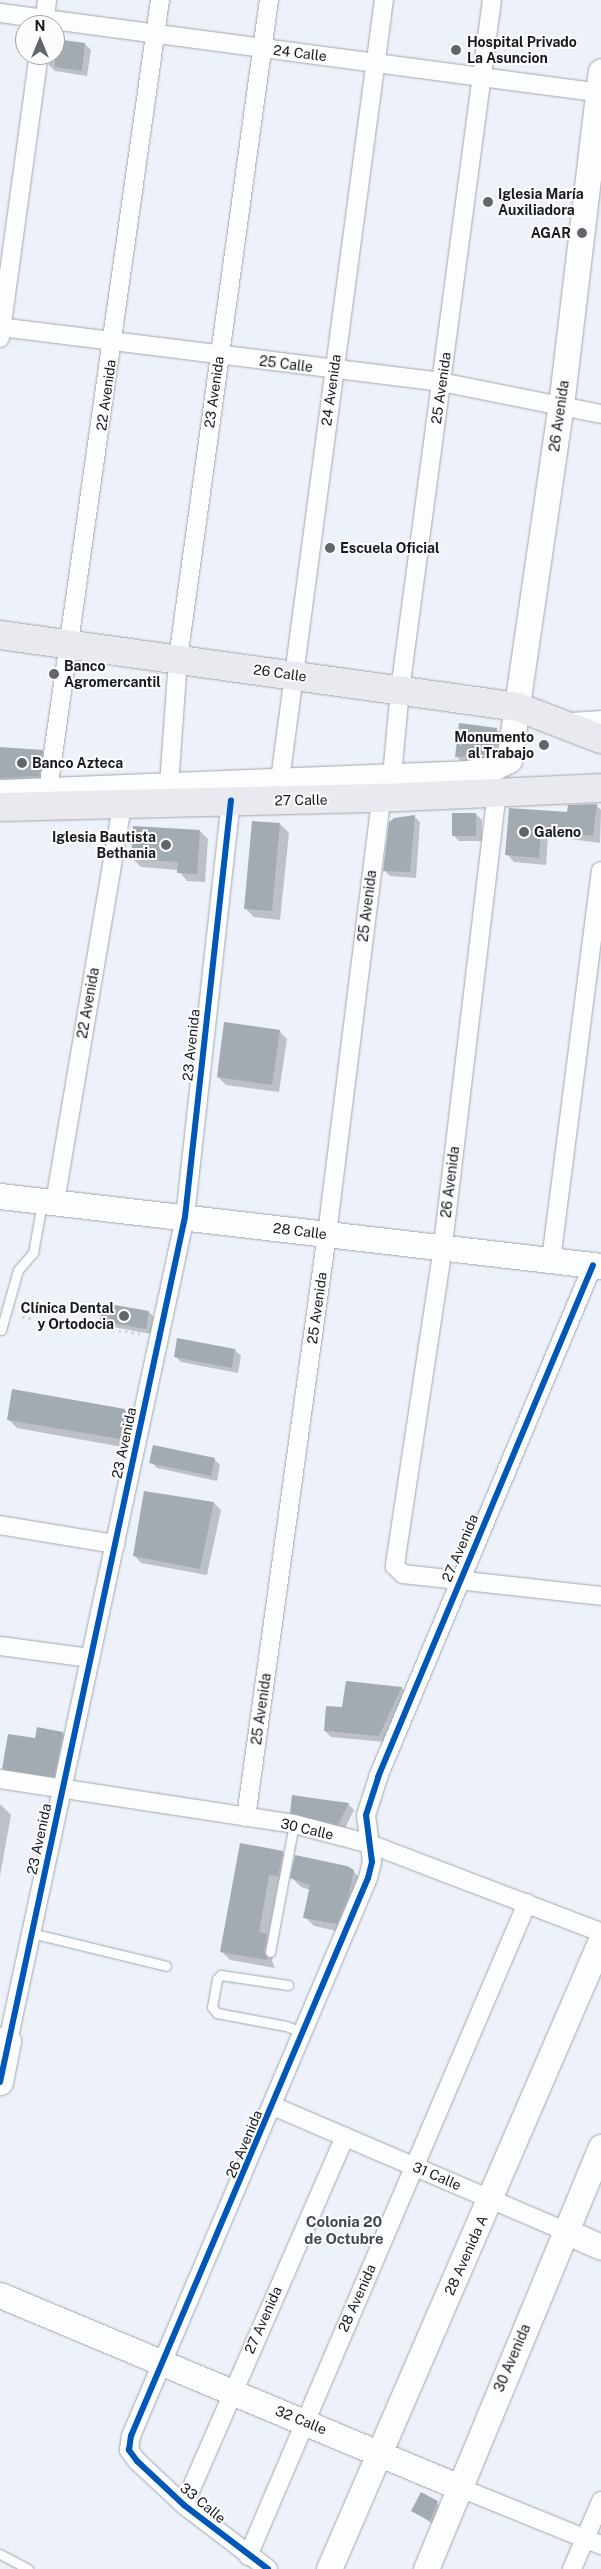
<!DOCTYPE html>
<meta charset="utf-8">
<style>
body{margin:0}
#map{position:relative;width:601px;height:2569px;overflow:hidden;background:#edf1f9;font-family:"Public Sans",sans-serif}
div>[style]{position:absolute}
.shadow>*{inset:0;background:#0003}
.building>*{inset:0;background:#a3abb2}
.path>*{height:3px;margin-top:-1.5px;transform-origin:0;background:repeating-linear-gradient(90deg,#d4d5d7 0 2.5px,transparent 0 6.5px)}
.roads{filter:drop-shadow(0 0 1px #a3a7ad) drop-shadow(0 0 1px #a3a7ad)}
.lane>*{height:9px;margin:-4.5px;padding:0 4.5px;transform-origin:4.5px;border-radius:4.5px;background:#fcfdfe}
.street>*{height:18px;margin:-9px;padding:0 9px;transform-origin:9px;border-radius:9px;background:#fcfdfe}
.secondary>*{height:25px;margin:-12.5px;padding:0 12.5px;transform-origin:12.5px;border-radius:12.5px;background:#fcfdfe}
.primary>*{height:28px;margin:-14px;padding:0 14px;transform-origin:14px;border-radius:14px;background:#e9e9ef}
.cycleway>*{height:6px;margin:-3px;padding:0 3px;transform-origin:3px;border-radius:3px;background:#0057b8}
.dots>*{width:14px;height:14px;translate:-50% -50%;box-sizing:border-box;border:2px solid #fcfcfc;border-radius:50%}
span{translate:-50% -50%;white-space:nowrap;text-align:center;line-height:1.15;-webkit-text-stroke:4px #fcfcfc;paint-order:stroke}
.poi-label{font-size:14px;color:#171a20;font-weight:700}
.left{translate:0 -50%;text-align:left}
.right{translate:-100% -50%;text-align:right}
.street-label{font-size:14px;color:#171a20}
.neighbourhood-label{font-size:15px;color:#424955;font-weight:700}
.north{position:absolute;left:15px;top:15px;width:50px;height:50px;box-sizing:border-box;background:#fcfcfc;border:1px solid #a0a2a4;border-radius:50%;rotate:0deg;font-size:14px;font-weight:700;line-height:20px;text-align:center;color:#171a20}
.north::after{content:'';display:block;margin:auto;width:18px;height:22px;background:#62656c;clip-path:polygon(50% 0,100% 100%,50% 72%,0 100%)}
</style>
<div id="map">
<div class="shadow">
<i style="clip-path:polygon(55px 40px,85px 44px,91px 50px,87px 76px,55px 71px,49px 65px,50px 55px,55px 55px)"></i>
<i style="clip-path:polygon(evenodd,496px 729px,508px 740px,503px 764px,468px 768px,456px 756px,496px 729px,497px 750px,498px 752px,467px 760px,467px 757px,497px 750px)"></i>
<i style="clip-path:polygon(42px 751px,51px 760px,48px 785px,7px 787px,0 779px,0 755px)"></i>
<i style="clip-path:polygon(596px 805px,601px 810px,600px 843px,548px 836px,546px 865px,514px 862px,507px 854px,510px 809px,568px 813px)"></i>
<i style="clip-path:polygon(476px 814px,482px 820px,482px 841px,459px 841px,453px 835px)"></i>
<i style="clip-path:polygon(414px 816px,420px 822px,416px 878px,390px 876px,384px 870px)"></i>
<i style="clip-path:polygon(280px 824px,289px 833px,280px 920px,254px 917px,245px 908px)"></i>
<i style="clip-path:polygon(200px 831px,208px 839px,205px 882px,187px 881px,178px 870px,141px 867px,133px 859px)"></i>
<i style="clip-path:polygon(279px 1031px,287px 1039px,279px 1092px,226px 1085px,218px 1077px)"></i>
<i style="clip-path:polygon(149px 1312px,155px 1318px,152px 1334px,107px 1326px,101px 1320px)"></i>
<i style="clip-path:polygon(178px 1340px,235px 1350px,241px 1356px,238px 1373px,181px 1362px,175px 1356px)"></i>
<i style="clip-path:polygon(125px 1410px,134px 1419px,128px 1448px,17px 1428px,8px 1419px)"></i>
<i style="clip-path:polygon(214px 1459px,220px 1465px,217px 1481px,157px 1468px,151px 1462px)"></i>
<i style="clip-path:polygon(214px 1503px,221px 1510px,207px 1575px,141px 1563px,134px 1555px)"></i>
<i style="clip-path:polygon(347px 1682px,402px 1688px,408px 1694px,385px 1742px,331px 1737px,325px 1731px,343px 1709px)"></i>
<i style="clip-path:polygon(38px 1729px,63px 1733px,69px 1739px,60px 1782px,9px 1774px,4px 1768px,36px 1740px)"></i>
<i style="clip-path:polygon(0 1804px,11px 1815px,0 1876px)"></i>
<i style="clip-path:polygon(348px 1804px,354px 1810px,344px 1830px,297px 1818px,291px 1812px)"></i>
<i style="clip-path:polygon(282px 1852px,291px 1861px,287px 1884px,278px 1883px,268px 1937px,275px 1944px,272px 1961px,275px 1968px,230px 1960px,221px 1951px)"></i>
<i style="clip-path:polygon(353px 1871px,362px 1880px,346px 1933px,314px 1926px,305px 1917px,310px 1890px,301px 1887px,292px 1878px)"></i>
<i style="clip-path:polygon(422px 2494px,444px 2508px,436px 2526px,413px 2511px)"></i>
</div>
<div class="building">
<i style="clip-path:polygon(55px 39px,85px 43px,82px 71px,55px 67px)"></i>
<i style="clip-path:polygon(459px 723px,497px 728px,494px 750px,487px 755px,455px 757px)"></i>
<i style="clip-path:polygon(0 747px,43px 750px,39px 776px,0 778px)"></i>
<i style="clip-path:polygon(597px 804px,593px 836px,541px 829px,539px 858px,505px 855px,509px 808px,567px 812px,568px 805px)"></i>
<i style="clip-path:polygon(452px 813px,476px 813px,476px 836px,452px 836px)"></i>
<i style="clip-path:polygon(415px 815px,410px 872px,383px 871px,389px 822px,394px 818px)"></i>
<i style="clip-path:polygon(252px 821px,280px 823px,272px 911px,244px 909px)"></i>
<i style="clip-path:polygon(133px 826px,200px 830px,197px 874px,177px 873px,178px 862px,131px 859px)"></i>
<i style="clip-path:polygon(224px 1022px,280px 1030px,272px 1085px,217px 1077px)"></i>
<i style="clip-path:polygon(103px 1303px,149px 1311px,146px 1329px,100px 1321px)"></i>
<i style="clip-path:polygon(177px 1338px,235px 1349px,232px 1368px,174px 1357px)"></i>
<i style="clip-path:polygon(12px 1389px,125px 1409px,120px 1439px,7px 1420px)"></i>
<i style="clip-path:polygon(153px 1445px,215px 1458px,211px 1476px,149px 1463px)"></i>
<i style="clip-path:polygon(144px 1491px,214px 1502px,200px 1569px,133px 1556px)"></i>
<i style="clip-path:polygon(346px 1681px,402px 1687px,379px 1736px,324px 1731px,326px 1706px,342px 1707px)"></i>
<i style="clip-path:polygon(37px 1727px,63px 1732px,54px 1777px,2px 1769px,8px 1734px,35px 1738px)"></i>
<i style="clip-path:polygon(292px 1795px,319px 1799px,349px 1803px,338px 1825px,290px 1813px)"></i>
<i style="clip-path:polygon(240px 1843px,283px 1851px,278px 1876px,269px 1875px,259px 1932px,267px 1934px,264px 1951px,267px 1960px,220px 1952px)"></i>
<i style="clip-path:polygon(295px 1855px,347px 1866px,354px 1870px,348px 1898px,337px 1924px,303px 1918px,310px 1885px,290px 1878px)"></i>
<i style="clip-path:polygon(421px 2492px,438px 2501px,430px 2521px,411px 2511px)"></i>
</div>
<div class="path">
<i style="left:22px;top:1317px;width:123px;rotate:7.9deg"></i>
</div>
<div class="roads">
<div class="lane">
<i style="left:1px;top:1330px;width:62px;rotate:-74.2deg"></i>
<i style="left:18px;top:1270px;width:23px;rotate:-49deg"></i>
<i style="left:33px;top:1253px;width:51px;rotate:-79.8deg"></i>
<i style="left:31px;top:1933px;width:139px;rotate:13.7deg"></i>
<i style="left:270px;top:1952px;width:130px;rotate:-79.4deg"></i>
<i style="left:288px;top:1985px;width:68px;rotate:-171.5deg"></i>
<i style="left:221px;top:1975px;width:6px;rotate:135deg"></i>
<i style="left:217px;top:1979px;width:28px;rotate:100deg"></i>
<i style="left:212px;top:2007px;width:8px;rotate:50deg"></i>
<i style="left:217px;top:2013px;width:70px;rotate:10.7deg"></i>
<i style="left:286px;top:2026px;width:19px;rotate:21deg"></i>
<i style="left:0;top:2554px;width:32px;rotate:28deg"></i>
</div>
<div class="street">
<i style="left:0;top:13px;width:606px;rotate:7.58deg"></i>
<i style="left:44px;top:25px;width:25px;rotate:-83deg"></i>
<i style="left:0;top:327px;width:444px;rotate:7.1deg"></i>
<i style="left:441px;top:382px;width:163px;rotate:11.3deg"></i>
<i style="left:0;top:338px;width:286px;rotate:-82.2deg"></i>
<i style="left:572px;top:722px;width:29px;rotate:-4deg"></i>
<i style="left:392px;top:776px;width:86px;rotate:-84.7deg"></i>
<i style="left:400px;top:690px;width:696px;rotate:-82.41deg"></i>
<i style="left:280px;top:780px;width:787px;rotate:-82.41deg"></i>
<i style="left:169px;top:785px;width:126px;rotate:-85.9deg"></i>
<i style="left:178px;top:659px;width:665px;rotate:-82.14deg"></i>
<i style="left:48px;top:790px;width:798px;rotate:-81.93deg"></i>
<i style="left:497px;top:792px;width:458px;rotate:96.8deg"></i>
<i style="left:443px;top:1247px;width:323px;rotate:98.6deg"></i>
<i style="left:395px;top:1566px;width:11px;rotate:45deg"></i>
<i style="left:403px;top:1574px;width:199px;rotate:6.3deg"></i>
<i style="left:55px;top:1202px;width:403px;rotate:-80.4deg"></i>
<i style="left:551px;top:1260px;width:392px;rotate:-82.7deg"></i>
<i style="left:0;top:1525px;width:117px;rotate:9.4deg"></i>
<i style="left:0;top:1646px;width:91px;rotate:7.6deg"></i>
<i style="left:0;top:1779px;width:297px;rotate:8.7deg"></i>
<i style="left:294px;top:1824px;width:79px;rotate:14.7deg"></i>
<i style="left:370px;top:1844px;width:247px;rotate:20.9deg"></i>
<i style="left:246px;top:1817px;width:589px;rotate:-82.09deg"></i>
<i style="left:327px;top:1234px;width:439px;rotate:-82.9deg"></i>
<i style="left:8px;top:2041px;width:843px;rotate:-77.88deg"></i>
<i style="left:185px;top:1217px;width:419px;rotate:-83.7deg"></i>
<i style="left:273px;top:2106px;width:318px;rotate:23.2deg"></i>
<i style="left:458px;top:2487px;width:154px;rotate:22.1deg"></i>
<i style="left:184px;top:2505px;width:402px;rotate:-66.4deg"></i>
<i style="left:248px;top:2556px;width:710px;rotate:-66.86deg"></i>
<i style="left:268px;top:2569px;width:106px;rotate:-142.7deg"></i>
<i style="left:184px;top:2505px;width:64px;rotate:-136.9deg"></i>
<i style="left:137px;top:2461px;width:14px;rotate:-126deg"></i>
<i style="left:129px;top:2450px;width:14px;rotate:-82deg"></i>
<i style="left:131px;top:2436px;width:606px;rotate:-66.99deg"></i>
<i style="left:368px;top:1878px;width:16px;rotate:-76deg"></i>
<i style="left:372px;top:1862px;width:47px;rotate:-97.3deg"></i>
<i style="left:366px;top:1815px;width:40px;rotate:-72deg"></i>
<i style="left:378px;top:1777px;width:555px;rotate:-67.22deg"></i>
<i style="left:572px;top:2569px;width:74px;rotate:-66.9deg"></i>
</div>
<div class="secondary">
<i style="left:0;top:792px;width:466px;rotate:-2.3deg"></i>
<i style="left:466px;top:773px;width:25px;rotate:-9deg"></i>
<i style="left:491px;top:769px;width:20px;rotate:-27deg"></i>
<i style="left:509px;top:760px;width:359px;rotate:-81.7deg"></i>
<i style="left:561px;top:405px;width:336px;rotate:-83.2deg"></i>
<i style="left:0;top:1196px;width:605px;rotate:6.64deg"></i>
<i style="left:0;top:2040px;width:8px;rotate:7deg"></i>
<i style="left:8px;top:2041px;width:42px;rotate:101deg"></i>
<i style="left:565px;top:2231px;width:39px;rotate:24deg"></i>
<i style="left:0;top:2295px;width:497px;rotate:22.7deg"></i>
<i style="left:329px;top:2569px;width:685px;rotate:-66.61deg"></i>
<i style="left:426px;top:2569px;width:457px;rotate:-67.5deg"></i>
</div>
<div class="primary">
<i style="left:0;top:635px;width:523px;rotate:7.91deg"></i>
<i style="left:518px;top:707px;width:89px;rotate:21.1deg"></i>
<i style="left:0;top:807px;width:381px;rotate:-1.4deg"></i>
<i style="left:381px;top:798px;width:220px;rotate:-2.6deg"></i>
</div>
</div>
<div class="cycleway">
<i style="left:0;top:2082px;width:885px;rotate:-77.93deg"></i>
<i style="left:185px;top:1217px;width:419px;rotate:-83.7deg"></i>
<i style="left:268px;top:2569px;width:106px;rotate:-142.7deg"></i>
<i style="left:184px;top:2505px;width:64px;rotate:-136.9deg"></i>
<i style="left:137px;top:2461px;width:14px;rotate:-126deg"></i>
<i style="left:129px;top:2450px;width:14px;rotate:-82deg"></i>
<i style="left:131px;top:2436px;width:606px;rotate:-66.99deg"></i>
<i style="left:368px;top:1878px;width:16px;rotate:-76deg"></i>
<i style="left:372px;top:1862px;width:47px;rotate:-97.3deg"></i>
<i style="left:366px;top:1815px;width:40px;rotate:-72deg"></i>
<i style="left:378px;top:1777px;width:555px;rotate:-67.22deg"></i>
</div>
<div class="dots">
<i style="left:456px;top:50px;background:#62656c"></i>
<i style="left:488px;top:202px;background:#62656c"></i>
<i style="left:582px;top:233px;background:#62656c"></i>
<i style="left:330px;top:548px;background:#62656c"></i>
<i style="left:54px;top:674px;background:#62656c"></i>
<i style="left:544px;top:745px;background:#62656c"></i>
<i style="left:22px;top:763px;background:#62656c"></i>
<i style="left:524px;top:832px;background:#62656c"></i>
<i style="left:166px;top:845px;background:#62656c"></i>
<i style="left:124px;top:1316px;background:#62656c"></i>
</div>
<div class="poi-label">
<span class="left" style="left:467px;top:50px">Hospital Privado<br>La Asuncion</span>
<span class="left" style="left:498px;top:202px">Iglesia María<br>Auxiliadora</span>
<span class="right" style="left:571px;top:233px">AGAR</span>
<span class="left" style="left:340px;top:548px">Escuela Oficial</span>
<span class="left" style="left:64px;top:674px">Banco<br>Agromercantil</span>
<span class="right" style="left:534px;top:745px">Monumento<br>al Trabajo</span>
<span class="left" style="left:32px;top:763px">Banco Azteca</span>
<span class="left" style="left:534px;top:832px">Galeno</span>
<span class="right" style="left:156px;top:845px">Iglesia Bautista<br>Bethania</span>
<span class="right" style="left:114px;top:1316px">Clínica Dental<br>y Ortodocia</span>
</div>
<div class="street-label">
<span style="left:300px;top:53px;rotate:7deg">24 Calle</span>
<span style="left:286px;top:364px;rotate:7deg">25 Calle</span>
<span style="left:441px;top:388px;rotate:-82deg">25 Avenida</span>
<span style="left:331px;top:390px;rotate:-82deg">24 Avenida</span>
<span style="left:214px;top:392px;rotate:-82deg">23 Avenida</span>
<span style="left:106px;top:395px;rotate:-82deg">22 Avenida</span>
<span style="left:559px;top:416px;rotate:-82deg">26 Avenida</span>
<span style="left:280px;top:673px;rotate:8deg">26 Calle</span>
<span style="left:301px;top:800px;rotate:-1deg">27 Calle</span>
<span style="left:367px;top:906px;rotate:-83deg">25 Avenida</span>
<span style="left:88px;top:1003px;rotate:-80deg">22 Avenida</span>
<span style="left:191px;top:1045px;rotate:-84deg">23 Avenida</span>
<span style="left:450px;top:1182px;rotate:-83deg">26 Avenida</span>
<span style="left:300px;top:1231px;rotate:7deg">28 Calle</span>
<span style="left:317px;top:1308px;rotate:-82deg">25 Avenida</span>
<span style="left:124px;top:1443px;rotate:-78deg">23 Avenida</span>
<span style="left:460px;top:1548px;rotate:-67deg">27 Avenida</span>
<span style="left:261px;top:1709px;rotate:-82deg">25 Avenida</span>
<span style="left:307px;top:1829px;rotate:13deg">30 Calle</span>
<span style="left:39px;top:1839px;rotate:-78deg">23 Avenida</span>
<span style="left:244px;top:2144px;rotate:-67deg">26 Avenida</span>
<span style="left:437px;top:2176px;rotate:23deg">31 Calle</span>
<span style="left:466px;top:2255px;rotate:-66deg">28 Avenida A</span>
<span style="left:357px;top:2298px;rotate:-66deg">28 Avenida</span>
<span style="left:263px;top:2320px;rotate:-66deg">27 Avenida</span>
<span style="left:512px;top:2358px;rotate:-67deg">30 Avenida</span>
<span style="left:301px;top:2420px;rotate:22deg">32 Calle</span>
<span style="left:203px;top:2503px;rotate:40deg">33 Calle</span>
</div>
<div class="neighbourhood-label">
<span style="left:344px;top:2230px">Colonia 20<br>de Octubre</span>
</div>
<div class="north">N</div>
</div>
